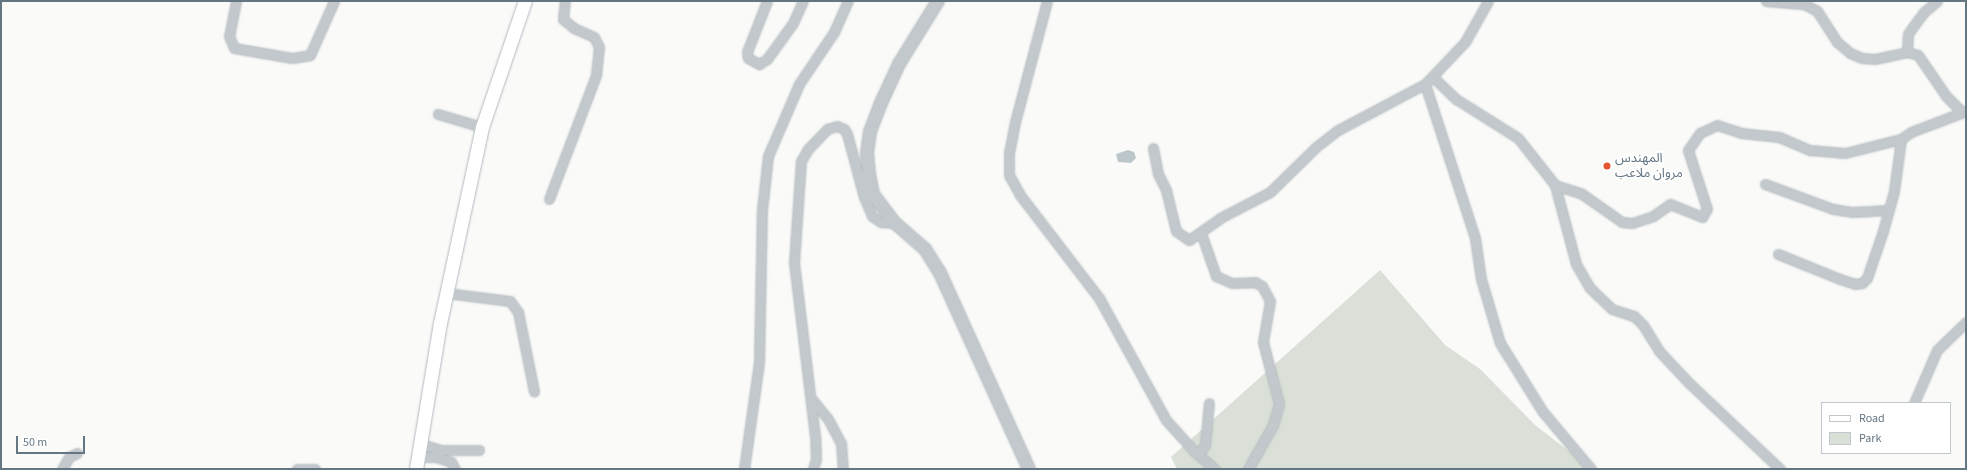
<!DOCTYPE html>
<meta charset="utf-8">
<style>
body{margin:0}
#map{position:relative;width:1967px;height:470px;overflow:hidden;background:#fafaf8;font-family:"Source Sans 3","Noto Sans Arabic",sans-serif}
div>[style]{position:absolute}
.green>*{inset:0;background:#dadfd7}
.water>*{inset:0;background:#bbc7cb}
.roads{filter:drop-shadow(0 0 1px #b3babf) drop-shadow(0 0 1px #b3babf)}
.minor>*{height:9px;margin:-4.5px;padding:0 4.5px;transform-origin:4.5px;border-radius:4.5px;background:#c3c8cc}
.tertiary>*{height:12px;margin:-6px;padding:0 6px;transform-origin:6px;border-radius:6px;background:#c3c8cc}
.secondary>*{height:13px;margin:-6.5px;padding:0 6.5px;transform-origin:6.5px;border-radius:6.5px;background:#fff}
.dots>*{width:11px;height:11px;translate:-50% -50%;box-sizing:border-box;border:2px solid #fff;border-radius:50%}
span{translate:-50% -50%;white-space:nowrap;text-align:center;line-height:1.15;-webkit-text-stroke:4px #fff;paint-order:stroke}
.poi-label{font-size:13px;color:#657683}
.left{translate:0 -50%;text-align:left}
.frame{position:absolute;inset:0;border:2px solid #657683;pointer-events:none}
.legend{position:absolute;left:1821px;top:402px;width:130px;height:52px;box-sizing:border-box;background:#fff;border:1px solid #c1c8cd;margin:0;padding:5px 7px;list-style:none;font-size:12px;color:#657683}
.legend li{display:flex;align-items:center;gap:8px;height:20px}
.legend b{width:20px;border:1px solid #c1c8cd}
.scale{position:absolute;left:16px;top:436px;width:69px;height:18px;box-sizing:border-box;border:2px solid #657683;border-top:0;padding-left:5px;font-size:12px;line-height:14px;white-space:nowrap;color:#657683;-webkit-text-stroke:3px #fff;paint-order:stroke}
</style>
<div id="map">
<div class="green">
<i style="clip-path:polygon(1380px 270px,1445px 345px,1480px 369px,1535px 425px,1592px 469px,1177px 469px,1171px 457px)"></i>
</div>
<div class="water">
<i style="clip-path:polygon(1128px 150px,1134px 152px,1136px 158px,1131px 163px,1118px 162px,1116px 154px)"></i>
</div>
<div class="roads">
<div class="minor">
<i style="left:236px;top:1px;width:36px;rotate:101deg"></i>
<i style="left:229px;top:36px;width:13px;rotate:67deg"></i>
<i style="left:234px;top:48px;width:59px;rotate:9.8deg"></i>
<i style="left:292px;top:58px;width:18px;rotate:-9deg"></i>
<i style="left:310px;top:55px;width:59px;rotate:-66deg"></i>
<i style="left:767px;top:1px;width:55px;rotate:111.4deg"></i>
<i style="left:747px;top:52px;width:6px;rotate:81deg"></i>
<i style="left:748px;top:58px;width:13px;rotate:29deg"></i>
<i style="left:759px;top:64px;width:9px;rotate:-32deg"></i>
<i style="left:767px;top:59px;width:44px;rotate:-54.2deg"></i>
<i style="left:793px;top:23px;width:24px;rotate:-66deg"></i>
<i style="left:1047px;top:1px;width:125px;rotate:104.8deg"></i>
<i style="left:1015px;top:122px;width:31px;rotate:101deg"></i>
<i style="left:1009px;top:152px;width:23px;rotate:90deg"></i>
<i style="left:1009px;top:175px;width:23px;rotate:61deg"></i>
<i style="left:1020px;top:195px;width:130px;rotate:52.5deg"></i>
<i style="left:1099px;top:298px;width:139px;rotate:61.2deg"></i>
<i style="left:1166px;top:420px;width:42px;rotate:47.9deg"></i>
<i style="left:1194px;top:451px;width:28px;rotate:41deg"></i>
<i style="left:1766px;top:1px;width:38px;rotate:5deg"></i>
<i style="left:1804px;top:4px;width:15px;rotate:28deg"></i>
<i style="left:1817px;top:11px;width:37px;rotate:57deg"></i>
<i style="left:1837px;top:42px;width:17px;rotate:40deg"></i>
<i style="left:1850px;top:53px;width:13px;rotate:23deg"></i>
<i style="left:1862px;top:58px;width:13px;rotate:4deg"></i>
<i style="left:1875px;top:59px;width:33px;rotate:-12deg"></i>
<i style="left:1907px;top:52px;width:11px;rotate:15deg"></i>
<i style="left:1918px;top:55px;width:50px;rotate:55.7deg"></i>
<i style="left:1946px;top:96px;width:23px;rotate:45deg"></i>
<i style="left:1907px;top:52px;width:18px;rotate:-87deg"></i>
<i style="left:1908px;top:34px;width:7px;rotate:-56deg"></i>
<i style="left:1912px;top:28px;width:20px;rotate:-53deg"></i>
<i style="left:1924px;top:12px;width:17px;rotate:-40deg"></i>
<i style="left:1433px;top:77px;width:32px;rotate:44deg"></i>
<i style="left:1456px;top:99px;width:73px;rotate:32.2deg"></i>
<i style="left:1518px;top:138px;width:60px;rotate:51.8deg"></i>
<i style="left:1555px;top:185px;width:28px;rotate:18deg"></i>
<i style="left:1582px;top:194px;width:49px;rotate:35deg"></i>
<i style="left:1622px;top:222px;width:10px;rotate:6deg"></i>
<i style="left:1632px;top:223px;width:22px;rotate:-18deg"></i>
<i style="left:1653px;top:216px;width:21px;rotate:-35deg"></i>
<i style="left:1670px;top:204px;width:35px;rotate:22deg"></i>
<i style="left:1702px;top:217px;width:9px;rotate:-58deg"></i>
<i style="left:1707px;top:209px;width:62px;rotate:-107.9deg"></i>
<i style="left:1688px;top:150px;width:21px;rotate:-55deg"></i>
<i style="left:1700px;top:133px;width:19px;rotate:-25deg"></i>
<i style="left:1717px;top:125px;width:25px;rotate:18deg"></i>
<i style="left:1741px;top:133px;width:38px;rotate:6deg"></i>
<i style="left:1779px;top:137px;width:34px;rotate:23deg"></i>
<i style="left:1810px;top:150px;width:35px;rotate:5deg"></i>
<i style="left:1845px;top:153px;width:58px;rotate:-14deg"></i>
<i style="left:1901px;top:139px;width:12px;rotate:-35deg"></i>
<i style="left:1911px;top:132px;width:59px;rotate:-20.9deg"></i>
<i style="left:1425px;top:84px;width:162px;rotate:72deg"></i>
<i style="left:1475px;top:238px;width:41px;rotate:81.7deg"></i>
<i style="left:1481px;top:279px;width:67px;rotate:73.5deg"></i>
<i style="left:1500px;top:343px;width:81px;rotate:58.1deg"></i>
<i style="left:1543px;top:412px;width:75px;rotate:49.9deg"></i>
<i style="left:438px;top:114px;width:46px;rotate:16.5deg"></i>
<i style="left:1153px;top:148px;width:26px;rotate:79deg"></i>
<i style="left:1158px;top:174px;width:18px;rotate:63deg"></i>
<i style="left:1166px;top:190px;width:42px;rotate:76.3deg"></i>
<i style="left:1176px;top:231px;width:16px;rotate:35deg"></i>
<i style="left:1189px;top:240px;width:38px;rotate:-35deg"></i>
<i style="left:1220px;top:218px;width:56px;rotate:-27.5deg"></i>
<i style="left:1270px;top:192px;width:64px;rotate:-44.4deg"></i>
<i style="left:1316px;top:147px;width:28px;rotate:-38deg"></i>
<i style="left:1338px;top:130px;width:98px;rotate:-27.9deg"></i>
<i style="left:1425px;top:84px;width:58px;rotate:-46.4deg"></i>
<i style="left:1465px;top:42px;width:47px;rotate:-60.7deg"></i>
<i style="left:1765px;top:184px;width:72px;rotate:20.2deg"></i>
<i style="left:1833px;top:209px;width:20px;rotate:9deg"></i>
<i style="left:1853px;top:212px;width:36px;rotate:-3deg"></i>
<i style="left:1555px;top:185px;width:82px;rotate:75.1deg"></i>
<i style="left:1576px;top:264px;width:28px;rotate:60deg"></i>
<i style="left:1590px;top:288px;width:30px;rotate:44deg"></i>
<i style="left:1612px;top:309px;width:23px;rotate:18deg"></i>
<i style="left:1634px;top:316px;width:13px;rotate:45deg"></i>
<i style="left:1643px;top:325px;width:31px;rotate:58deg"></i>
<i style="left:1659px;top:351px;width:42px;rotate:46.9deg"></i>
<i style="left:1688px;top:382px;width:127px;rotate:43.4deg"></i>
<i style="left:549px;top:199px;width:133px;rotate:-69.2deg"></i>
<i style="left:596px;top:75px;width:28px;rotate:-84deg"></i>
<i style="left:599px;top:47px;width:11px;rotate:-117deg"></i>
<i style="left:594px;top:37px;width:22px;rotate:-156deg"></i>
<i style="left:574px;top:28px;width:14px;rotate:-141deg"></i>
<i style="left:563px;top:19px;width:18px;rotate:-84deg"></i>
<i style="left:1201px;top:233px;width:46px;rotate:70.8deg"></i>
<i style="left:1216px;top:276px;width:17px;rotate:24deg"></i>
<i style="left:1232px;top:283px;width:23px;rotate:-2deg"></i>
<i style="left:1255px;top:282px;width:8px;rotate:30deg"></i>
<i style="left:1262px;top:286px;width:17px;rotate:62deg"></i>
<i style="left:1270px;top:301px;width:42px;rotate:99.7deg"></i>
<i style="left:1263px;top:342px;width:64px;rotate:75.5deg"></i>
<i style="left:1279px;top:404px;width:22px;rotate:106deg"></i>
<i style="left:1273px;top:425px;width:51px;rotate:119.6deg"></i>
<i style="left:1778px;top:254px;width:67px;rotate:22deg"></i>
<i style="left:1840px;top:279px;width:16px;rotate:18deg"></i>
<i style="left:1855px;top:284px;width:7px;rotate:-8deg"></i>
<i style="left:1862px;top:283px;width:7px;rotate:-45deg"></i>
<i style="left:1867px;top:278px;width:50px;rotate:-71.2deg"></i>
<i style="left:1883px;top:231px;width:41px;rotate:-74.6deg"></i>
<i style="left:1894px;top:191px;width:52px;rotate:-82.3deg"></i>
<i style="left:446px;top:293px;width:64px;rotate:7.1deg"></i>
<i style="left:510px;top:301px;width:14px;rotate:54deg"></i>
<i style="left:518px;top:312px;width:81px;rotate:78.6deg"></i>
<i style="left:811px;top:398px;width:27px;rotate:51deg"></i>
<i style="left:828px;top:419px;width:27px;rotate:62deg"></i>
<i style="left:841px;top:443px;width:26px;rotate:86deg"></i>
<i style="left:1914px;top:403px;width:58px;rotate:-66.5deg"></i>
<i style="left:1937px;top:350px;width:40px;rotate:-44deg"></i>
<i style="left:421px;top:444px;width:21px;rotate:17deg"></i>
<i style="left:441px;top:450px;width:38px"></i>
<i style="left:1199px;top:453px;width:10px;rotate:-53deg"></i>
<i style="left:1205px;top:445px;width:42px;rotate:-84.6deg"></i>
<i style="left:418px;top:457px;width:18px"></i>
<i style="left:436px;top:457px;width:16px;rotate:18deg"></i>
<i style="left:451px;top:462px;width:8px;rotate:60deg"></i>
<i style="left:62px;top:469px;width:14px;rotate:-60deg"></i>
<i style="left:69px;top:457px;width:9px;rotate:-27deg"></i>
<i style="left:297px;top:469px;width:18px"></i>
<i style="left:744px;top:469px;width:108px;rotate:-82deg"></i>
<i style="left:759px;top:362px;width:152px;rotate:-88.9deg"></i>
<i style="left:762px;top:210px;width:54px;rotate:-83.7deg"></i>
<i style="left:768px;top:156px;width:78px;rotate:-66.7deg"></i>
<i style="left:799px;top:84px;width:63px;rotate:-56.1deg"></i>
<i style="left:834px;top:32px;width:34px;rotate:-66deg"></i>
<i style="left:813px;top:469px;width:10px;rotate:-73deg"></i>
<i style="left:816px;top:459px;width:23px;rotate:-92deg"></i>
<i style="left:815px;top:436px;width:174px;rotate:-96.9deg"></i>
<i style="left:794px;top:263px;width:102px;rotate:-86.1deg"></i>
<i style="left:801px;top:161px;width:14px;rotate:-60deg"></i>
<i style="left:808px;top:149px;width:28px;rotate:-46deg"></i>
<i style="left:827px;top:129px;width:10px;rotate:-17deg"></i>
<i style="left:837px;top:126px;width:8px;rotate:23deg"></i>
<i style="left:844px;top:129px;width:6px;rotate:59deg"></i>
<i style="left:847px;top:134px;width:65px;rotate:74.9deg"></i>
<i style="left:864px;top:197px;width:21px;rotate:67deg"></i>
<i style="left:872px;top:216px;width:11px;rotate:34deg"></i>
<i style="left:881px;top:222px;width:14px;rotate:4deg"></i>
</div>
<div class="tertiary">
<i style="left:938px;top:1px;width:74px;rotate:121.8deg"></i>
<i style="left:899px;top:64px;width:43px;rotate:114.8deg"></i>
<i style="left:881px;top:103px;width:31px;rotate:111deg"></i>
<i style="left:870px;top:132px;width:22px;rotate:98deg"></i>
<i style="left:867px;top:154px;width:20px;rotate:84deg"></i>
<i style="left:869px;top:174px;width:20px;rotate:79deg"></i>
<i style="left:873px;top:194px;width:36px;rotate:53deg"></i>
<i style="left:895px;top:223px;width:40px;rotate:41deg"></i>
<i style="left:925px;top:249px;width:28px;rotate:58deg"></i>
<i style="left:940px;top:273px;width:215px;rotate:65.6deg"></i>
</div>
<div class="secondary">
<i style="left:416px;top:469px;width:148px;rotate:-80.7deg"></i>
<i style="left:440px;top:323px;width:200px;rotate:-77.9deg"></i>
<i style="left:482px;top:127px;width:133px;rotate:-71.2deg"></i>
</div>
</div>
<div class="dots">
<i style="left:1607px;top:166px;background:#e4572e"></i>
</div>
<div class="poi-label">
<span class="left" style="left:1615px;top:166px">المهندس<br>مروان ملاعب</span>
</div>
<div class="frame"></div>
<ul class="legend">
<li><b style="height:5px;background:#fff"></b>Road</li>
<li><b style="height:11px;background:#dadfd7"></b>Park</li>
</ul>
<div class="scale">50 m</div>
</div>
